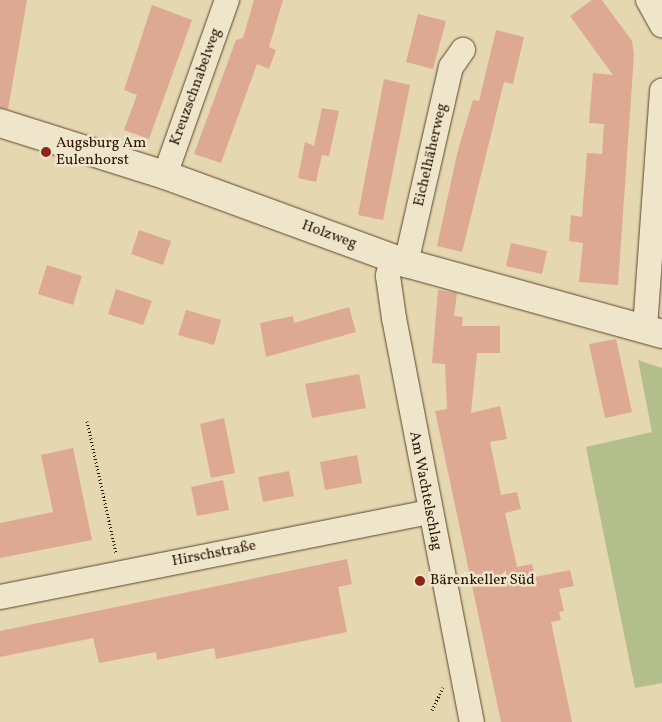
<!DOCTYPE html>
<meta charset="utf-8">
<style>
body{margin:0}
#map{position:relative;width:662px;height:722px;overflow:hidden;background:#e5d7af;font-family:Vollkorn,serif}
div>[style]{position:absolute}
.green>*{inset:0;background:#b2bf8c}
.building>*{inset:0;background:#dda993}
.path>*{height:3px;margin-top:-1.5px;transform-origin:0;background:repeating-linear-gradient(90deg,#2e1406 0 1px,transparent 0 3.5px)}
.roads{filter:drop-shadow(0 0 1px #5c4530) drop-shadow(0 0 1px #5c4530)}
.minor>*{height:24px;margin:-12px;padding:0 12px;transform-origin:12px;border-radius:12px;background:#eee5cb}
.tertiary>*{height:28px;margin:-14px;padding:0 14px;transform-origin:14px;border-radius:14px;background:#eee5cb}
.dots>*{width:14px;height:14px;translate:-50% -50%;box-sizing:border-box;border:2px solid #eee5cb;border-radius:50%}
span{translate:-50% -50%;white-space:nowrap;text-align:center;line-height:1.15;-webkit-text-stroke:5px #eee5cb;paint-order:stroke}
.street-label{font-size:15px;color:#2e1406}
.poi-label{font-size:15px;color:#2e1406}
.left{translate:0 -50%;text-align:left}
</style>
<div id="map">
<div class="green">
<i style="clip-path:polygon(638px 360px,662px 368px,662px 683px,635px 688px,586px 447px,652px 432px)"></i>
</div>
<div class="building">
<i style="clip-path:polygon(0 0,27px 0,8px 109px,0 108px)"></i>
<i style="clip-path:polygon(254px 0,283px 0,269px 47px,276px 50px,269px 69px,257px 64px,221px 163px,194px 154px,236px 40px,243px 38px)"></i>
<i style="clip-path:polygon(592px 0,602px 0,632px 41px,634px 55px,618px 285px,579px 282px,583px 243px,569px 241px,571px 215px,582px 217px,587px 153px,602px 154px,604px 124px,589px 123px,593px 73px,613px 75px,570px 16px)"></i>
<i style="clip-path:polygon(152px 5px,192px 20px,149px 139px,124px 130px,137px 95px,124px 90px)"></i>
<i style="clip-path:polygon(418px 14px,446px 21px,433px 69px,406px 62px)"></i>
<i style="clip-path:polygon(496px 30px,524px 37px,513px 84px,504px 82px,462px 252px,437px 246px,458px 150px,473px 100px,479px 101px)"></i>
<i style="clip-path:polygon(384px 79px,410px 85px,383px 220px,358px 215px)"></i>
<i style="clip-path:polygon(322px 108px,339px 111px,329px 156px,322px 155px,316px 182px,298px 178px,305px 142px,314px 146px)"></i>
<i style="clip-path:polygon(139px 230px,171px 241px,163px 265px,131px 254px)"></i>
<i style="clip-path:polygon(511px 243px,547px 251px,542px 274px,506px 266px)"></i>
<i style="clip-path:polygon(47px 265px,82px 276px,73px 305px,38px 294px)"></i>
<i style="clip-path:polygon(116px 289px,152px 301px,143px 325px,108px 314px)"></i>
<i style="clip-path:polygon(438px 290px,457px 293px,454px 316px,463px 317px,462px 326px,500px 326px,500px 353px,477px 353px,471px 413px,500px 406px,507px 439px,490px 442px,501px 495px,517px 492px,521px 509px,505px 513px,517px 567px,532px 564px,535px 577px,570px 570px,574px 586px,559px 589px,564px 611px,559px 612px,561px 620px,551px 622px,572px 722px,501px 722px,435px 411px,447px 409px,445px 364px,432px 363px)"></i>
<i style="clip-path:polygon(349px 307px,356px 332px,266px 357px,260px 323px,293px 316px,294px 323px)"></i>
<i style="clip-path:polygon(186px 310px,221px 320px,214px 345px,178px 335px)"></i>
<i style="clip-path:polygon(616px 339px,632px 412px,605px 418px,589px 344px)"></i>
<i style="clip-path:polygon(359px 374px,366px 408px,312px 418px,305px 384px)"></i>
<i style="clip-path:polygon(224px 418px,235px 473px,211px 478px,200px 424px)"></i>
<i style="clip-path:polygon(73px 448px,92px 540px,0 558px,0 523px,53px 512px,41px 455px)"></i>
<i style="clip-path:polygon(357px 455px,362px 483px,325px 490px,320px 462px)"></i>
<i style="clip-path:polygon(289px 471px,294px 496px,263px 502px,258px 477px)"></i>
<i style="clip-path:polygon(223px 480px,229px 510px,197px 516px,191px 487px)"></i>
<i style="clip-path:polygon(347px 559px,352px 584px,338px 587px,347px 632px,216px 659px,214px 648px,157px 660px,156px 652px,99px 663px,93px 638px,0 657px,0 631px)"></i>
</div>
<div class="path">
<i style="left:87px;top:421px;width:135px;rotate:77.6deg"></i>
<i style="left:432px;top:710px;width:25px;rotate:-64deg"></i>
</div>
<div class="roads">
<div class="minor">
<i style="left:648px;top:0;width:29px;rotate:61deg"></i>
<i style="left:165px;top:175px;width:186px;rotate:-70.5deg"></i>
<i style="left:392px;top:258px;width:18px;rotate:103deg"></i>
<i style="left:388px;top:276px;width:42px;rotate:81.9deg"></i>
<i style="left:394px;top:318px;width:411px;rotate:79.1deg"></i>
<i style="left:406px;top:263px;width:201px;rotate:-77.1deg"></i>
<i style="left:451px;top:67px;width:21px;rotate:-55deg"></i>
<i style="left:645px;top:328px;width:238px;rotate:-85.9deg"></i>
<i style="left:0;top:597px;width:436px;rotate:-11.2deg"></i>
</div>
<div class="tertiary">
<i style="left:0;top:123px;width:173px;rotate:17.5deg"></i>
<i style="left:165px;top:175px;width:257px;rotate:20.1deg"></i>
<i style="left:406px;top:263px;width:266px;rotate:15.5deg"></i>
</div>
</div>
<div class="dots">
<i style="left:46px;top:152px;background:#8f2418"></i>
<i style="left:420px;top:581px;background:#8f2418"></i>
</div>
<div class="street-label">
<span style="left:196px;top:87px;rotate:-70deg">Kreuzschnabelweg</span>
<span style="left:431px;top:155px;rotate:-77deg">Eichelhäherweg</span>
<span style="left:329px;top:235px;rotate:20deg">Holzweg</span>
<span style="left:425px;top:491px;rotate:79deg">Am Wachtelschlag</span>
<span style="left:214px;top:554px;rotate:-11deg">Hirschstraße</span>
</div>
<div class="poi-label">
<span class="left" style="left:56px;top:152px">Augsburg Am<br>Eulenhorst</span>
<span class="left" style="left:430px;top:581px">Bärenkeller Süd</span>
</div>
</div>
